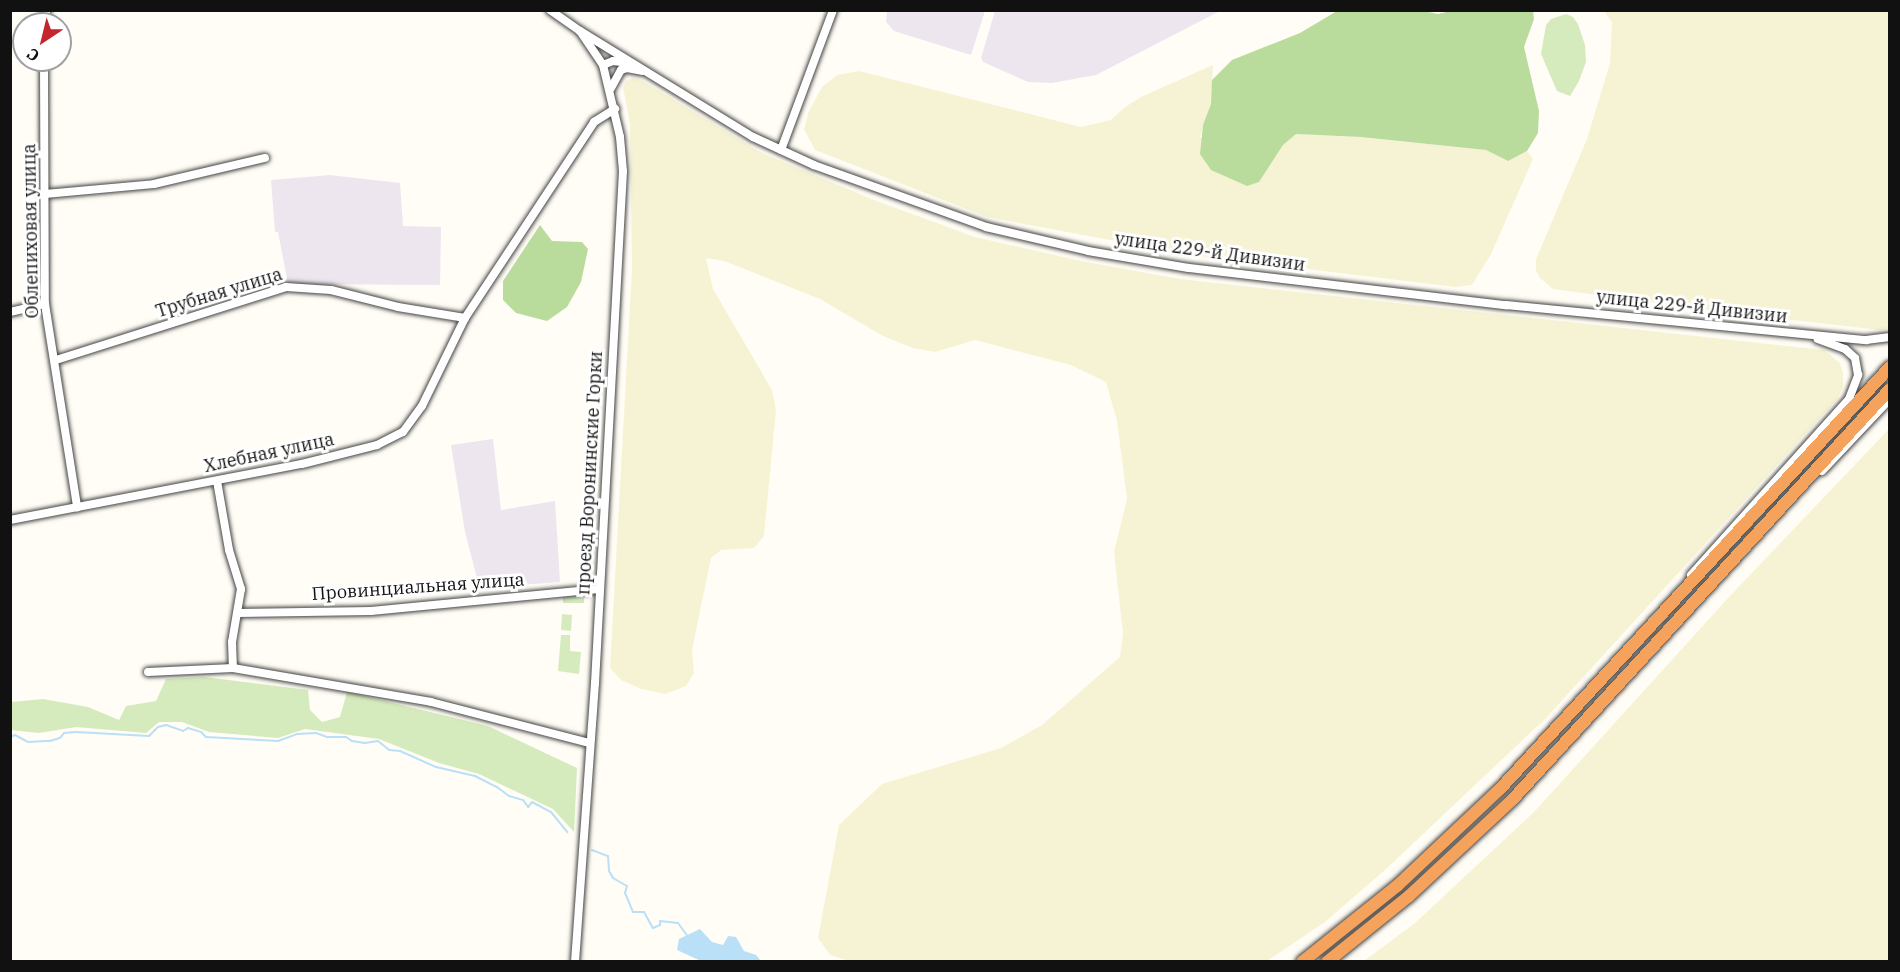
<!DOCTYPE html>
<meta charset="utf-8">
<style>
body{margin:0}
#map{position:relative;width:1900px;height:972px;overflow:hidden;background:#fffdf5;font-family:"IBM Plex Serif",serif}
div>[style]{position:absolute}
.industrial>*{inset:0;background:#eee6ef}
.farmland>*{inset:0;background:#f6f3d4}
.green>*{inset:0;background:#d5ebbd}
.forest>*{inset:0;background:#b9dc9c}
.water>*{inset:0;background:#b9e0f7}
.stream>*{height:2px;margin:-1px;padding:0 1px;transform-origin:1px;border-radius:1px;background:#b9e0f7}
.roads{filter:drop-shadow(0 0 2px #444) drop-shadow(0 0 2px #444)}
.minor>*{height:8px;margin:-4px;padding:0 4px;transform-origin:4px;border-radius:4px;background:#fff}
.highway>*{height:12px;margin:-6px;padding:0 6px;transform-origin:6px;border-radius:6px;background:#f5a25d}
span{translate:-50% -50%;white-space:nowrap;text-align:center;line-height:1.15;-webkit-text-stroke:6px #fff;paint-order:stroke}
.street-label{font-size:18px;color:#111}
.frame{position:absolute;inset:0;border:12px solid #111;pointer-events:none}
.north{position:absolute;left:12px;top:12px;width:60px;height:60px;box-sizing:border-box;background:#fff;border:2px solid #a0a0a0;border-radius:50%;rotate:215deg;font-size:16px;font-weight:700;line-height:24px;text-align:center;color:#111}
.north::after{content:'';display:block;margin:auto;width:21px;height:27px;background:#c4262e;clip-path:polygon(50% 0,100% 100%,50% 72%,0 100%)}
</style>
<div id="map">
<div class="industrial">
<i style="clip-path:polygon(887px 11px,887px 10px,985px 11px,971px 55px,894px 31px,886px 22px)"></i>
<i style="clip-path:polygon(995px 11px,995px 10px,1220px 11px,1096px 75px,1052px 83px,1028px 82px,983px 62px,981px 58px)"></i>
<i style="clip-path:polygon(330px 175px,400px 183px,403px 226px,441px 227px,440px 285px,288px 284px,278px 232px,275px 232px,271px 180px)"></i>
<i style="clip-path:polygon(493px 439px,501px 510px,555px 501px,560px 582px,518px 585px,492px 590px,484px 590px,479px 586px,465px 532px,451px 445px)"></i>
</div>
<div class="farmland">
<i style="clip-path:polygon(1604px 11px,1889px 11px,1889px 328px,1881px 330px,1739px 314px,1553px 289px,1540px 278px,1536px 271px,1536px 259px,1587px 139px,1610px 63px,1612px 22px)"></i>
<i style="clip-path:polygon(1213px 65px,1211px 104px,1200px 137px,1259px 182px,1283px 145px,1296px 134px,1361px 137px,1486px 150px,1507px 161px,1527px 151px,1533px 159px,1491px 254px,1472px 285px,1455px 287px,1191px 255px,987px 217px,815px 150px,804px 129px,809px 111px,822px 87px,837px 75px,859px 71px,1081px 127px,1111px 120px,1125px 107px,1143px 96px)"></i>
<i style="clip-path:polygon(633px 78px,641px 80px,762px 153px,874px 200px,975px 237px,1081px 261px,1180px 279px,1824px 350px,1840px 363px,1843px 372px,1843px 387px,1837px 399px,1546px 718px,1386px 869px,1325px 922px,1267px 961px,849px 961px,830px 955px,818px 938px,839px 825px,882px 784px,1001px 748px,1042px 725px,1120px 657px,1123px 633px,1114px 552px,1127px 499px,1117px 421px,1106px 382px,1071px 365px,975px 340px,935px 352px,913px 348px,883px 336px,820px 299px,724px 261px,706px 258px,713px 289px,772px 390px,776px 410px,764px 536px,754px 548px,721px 550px,711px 558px,692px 650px,694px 673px,686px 686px,665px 694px,641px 689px,621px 680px,610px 668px,632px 269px,630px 124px,623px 87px,626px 81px)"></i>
<i style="clip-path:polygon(1889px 429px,1889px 961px,1364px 961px,1415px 923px,1534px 812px,1728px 598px)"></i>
</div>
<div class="green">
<i style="clip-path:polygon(1566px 14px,1573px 17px,1578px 24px,1585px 45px,1586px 62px,1579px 81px,1570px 96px,1557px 91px,1541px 54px,1546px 25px,1551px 19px)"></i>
<i style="clip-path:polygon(581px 595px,584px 598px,584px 603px,563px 603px,563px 597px)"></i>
<i style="clip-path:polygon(562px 614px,572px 615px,571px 631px,561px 630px)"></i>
<i style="clip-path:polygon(561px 635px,570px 635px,570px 651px,581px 652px,579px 674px,558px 671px)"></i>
<i style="clip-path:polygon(205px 677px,308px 690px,310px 710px,322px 722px,340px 717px,347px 692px,488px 726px,577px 768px,574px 832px,553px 809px,479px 774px,439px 763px,379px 739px,305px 729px,278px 738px,209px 732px,182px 722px,159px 722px,146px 733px,76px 727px,39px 733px,11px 730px,11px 702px,43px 699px,88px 707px,119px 720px,126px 706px,156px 701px,166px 679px)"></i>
</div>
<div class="forest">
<i style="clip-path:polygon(1418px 10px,1438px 14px,1455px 10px,1533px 11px,1534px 19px,1524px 47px,1539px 111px,1538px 133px,1527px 151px,1508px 161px,1486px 150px,1361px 137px,1296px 134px,1283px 145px,1259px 182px,1247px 186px,1211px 170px,1200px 154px,1203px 125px,1211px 104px,1212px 80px,1232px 60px,1300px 33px,1337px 11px)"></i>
<i style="clip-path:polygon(540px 225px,552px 241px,582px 242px,588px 249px,581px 282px,567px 307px,547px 321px,516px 313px,503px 300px,503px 281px)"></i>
</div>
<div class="water">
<i style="clip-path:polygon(700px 929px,712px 942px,723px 945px,728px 936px,736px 937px,744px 951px,756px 955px,761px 961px,701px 961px,677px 950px,679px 939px)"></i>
</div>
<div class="stream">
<i style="left:10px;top:737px;width:5px;rotate:-22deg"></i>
<i style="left:15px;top:735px;width:15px;rotate:28deg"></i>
<i style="left:28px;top:742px;width:22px;rotate:-3deg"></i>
<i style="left:50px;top:741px;width:10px;rotate:-17deg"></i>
<i style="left:60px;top:738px;width:6px;rotate:-51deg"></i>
<i style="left:64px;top:733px;width:12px;rotate:-5deg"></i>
<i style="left:76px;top:732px;width:73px;rotate:3.1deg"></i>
<i style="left:149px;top:736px;width:13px;rotate:-45deg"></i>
<i style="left:158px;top:727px;width:8px;rotate:-14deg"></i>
<i style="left:166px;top:725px;width:18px;rotate:19deg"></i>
<i style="left:183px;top:731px;width:6px;rotate:-31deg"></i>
<i style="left:188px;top:728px;width:14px;rotate:17deg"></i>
<i style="left:201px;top:732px;width:7px;rotate:45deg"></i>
<i style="left:206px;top:737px;width:72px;rotate:3.2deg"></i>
<i style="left:278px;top:741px;width:20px;rotate:-20deg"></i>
<i style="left:297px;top:734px;width:19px;rotate:-3deg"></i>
<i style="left:316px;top:733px;width:12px;rotate:20deg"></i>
<i style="left:327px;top:737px;width:19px"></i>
<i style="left:346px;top:737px;width:7px;rotate:34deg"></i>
<i style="left:352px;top:741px;width:13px;rotate:9deg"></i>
<i style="left:365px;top:743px;width:13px;rotate:-9deg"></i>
<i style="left:378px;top:741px;width:14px;rotate:39deg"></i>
<i style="left:389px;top:750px;width:11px;rotate:5deg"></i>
<i style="left:400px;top:751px;width:39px;rotate:24deg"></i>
<i style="left:436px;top:767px;width:40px;rotate:13deg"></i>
<i style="left:475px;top:776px;width:25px;rotate:27deg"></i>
<i style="left:497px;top:787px;width:15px;rotate:37deg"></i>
<i style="left:509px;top:796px;width:15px;rotate:16deg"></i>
<i style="left:523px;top:800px;width:9px;rotate:54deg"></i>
<i style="left:528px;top:807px;width:6px;rotate:-51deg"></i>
<i style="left:532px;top:802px;width:21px;rotate:28deg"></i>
<i style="left:551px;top:812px;width:26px;rotate:51deg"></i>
<i style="left:592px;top:850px;width:17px;rotate:21deg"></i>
<i style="left:608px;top:856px;width:15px;rotate:86deg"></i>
<i style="left:609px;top:871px;width:8px;rotate:60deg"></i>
<i style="left:613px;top:878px;width:16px;rotate:30deg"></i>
<i style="left:627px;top:886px;width:7px;rotate:106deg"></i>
<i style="left:625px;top:893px;width:21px;rotate:67deg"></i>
<i style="left:633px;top:912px;width:11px"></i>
<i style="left:644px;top:912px;width:18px;rotate:61deg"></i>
<i style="left:653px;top:928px;width:8px;rotate:-23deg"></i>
<i style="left:660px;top:925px;width:4px;rotate:-90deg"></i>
<i style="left:660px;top:921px;width:18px;rotate:6deg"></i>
<i style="left:678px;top:923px;width:17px;rotate:54deg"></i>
</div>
<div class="roads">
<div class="minor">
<i style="left:550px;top:10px;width:37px;rotate:35deg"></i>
<i style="left:580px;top:31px;width:41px;rotate:55.9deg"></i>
<i style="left:603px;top:65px;width:74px;rotate:76.7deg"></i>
<i style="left:620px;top:137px;width:34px;rotate:85deg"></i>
<i style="left:623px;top:171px;width:513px;rotate:93.13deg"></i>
<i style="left:595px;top:683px;width:280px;rotate:94.1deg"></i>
<i style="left:46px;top:24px;width:14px;rotate:-90deg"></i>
<i style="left:580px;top:31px;width:203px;rotate:31.5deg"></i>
<i style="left:753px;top:137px;width:67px;rotate:24.7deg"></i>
<i style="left:814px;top:165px;width:183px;rotate:19.8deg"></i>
<i style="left:986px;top:227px;width:105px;rotate:13.2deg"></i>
<i style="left:1088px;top:251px;width:102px;rotate:9.6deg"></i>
<i style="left:1189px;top:268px;width:319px;rotate:6.7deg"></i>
<i style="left:1506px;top:305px;width:362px;rotate:5.6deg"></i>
<i style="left:1866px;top:340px;width:24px;rotate:-7deg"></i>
<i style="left:44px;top:60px;width:244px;rotate:89.8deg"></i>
<i style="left:45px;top:304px;width:206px;rotate:81deg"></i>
<i style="left:603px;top:65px;width:11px;rotate:-22deg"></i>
<i style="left:613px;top:61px;width:16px;rotate:7deg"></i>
<i style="left:611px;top:88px;width:21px;rotate:-61deg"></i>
<i style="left:621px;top:70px;width:6px;rotate:-18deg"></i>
<i style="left:627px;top:68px;width:15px;rotate:11deg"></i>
<i style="left:781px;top:150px;width:149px;rotate:-69.6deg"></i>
<i style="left:45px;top:194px;width:109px;rotate:-5.2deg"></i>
<i style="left:154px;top:184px;width:114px;rotate:-13.2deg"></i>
<i style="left:10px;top:312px;width:36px;rotate:-13deg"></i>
<i style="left:56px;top:360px;width:241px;rotate:-17.6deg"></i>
<i style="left:286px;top:287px;width:45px;rotate:3.8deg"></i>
<i style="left:331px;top:290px;width:69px;rotate:14.2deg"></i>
<i style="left:398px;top:307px;width:68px;rotate:9.3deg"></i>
<i style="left:1822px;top:471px;width:99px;rotate:-46.6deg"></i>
<i style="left:217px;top:481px;width:70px;rotate:80.1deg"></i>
<i style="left:229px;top:550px;width:41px;rotate:72.9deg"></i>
<i style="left:241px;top:589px;width:54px;rotate:99.6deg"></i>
<i style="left:232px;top:642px;width:26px;rotate:88deg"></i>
<i style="left:10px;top:520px;width:297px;rotate:-10.9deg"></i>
<i style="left:302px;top:464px;width:77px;rotate:-14.2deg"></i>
<i style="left:377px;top:445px;width:29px;rotate:-27deg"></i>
<i style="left:403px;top:432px;width:32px;rotate:-54deg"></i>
<i style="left:422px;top:406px;width:98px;rotate:-64deg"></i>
<i style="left:465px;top:318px;width:235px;rotate:-56.6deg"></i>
<i style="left:594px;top:122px;width:25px;rotate:-32deg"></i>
<i style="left:1691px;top:575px;width:237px;rotate:-48.1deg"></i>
<i style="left:1849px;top:399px;width:26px;rotate:-69deg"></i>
<i style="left:1858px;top:375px;width:17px;rotate:-100deg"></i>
<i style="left:1855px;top:358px;width:13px;rotate:-138deg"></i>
<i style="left:1845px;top:349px;width:29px;rotate:-160deg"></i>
<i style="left:238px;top:613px;width:133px;rotate:-0.9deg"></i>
<i style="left:371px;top:611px;width:229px;rotate:-5.5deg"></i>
<i style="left:148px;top:672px;width:85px;rotate:-2.7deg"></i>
<i style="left:233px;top:668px;width:201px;rotate:9.7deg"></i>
<i style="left:431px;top:702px;width:164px;rotate:14.5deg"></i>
</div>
<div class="highway">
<i style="left:1302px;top:962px;width:122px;rotate:-38.7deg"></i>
<i style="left:1397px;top:886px;width:141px;rotate:-43.3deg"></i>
<i style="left:1500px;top:789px;width:575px;rotate:-47.26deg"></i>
<i style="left:1327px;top:962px;width:105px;rotate:-38.8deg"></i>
<i style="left:1409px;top:896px;width:142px;rotate:-43deg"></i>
<i style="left:1513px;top:799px;width:557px;rotate:-47.4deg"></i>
</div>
</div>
<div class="street-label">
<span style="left:31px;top:231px;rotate:-91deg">Облепиховая улица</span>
<span style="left:1210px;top:252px;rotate:8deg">улица 229-й Дивизии</span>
<span style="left:219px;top:293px;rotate:-17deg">Трубная улица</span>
<span style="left:1692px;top:307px;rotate:6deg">улица 229-й Дивизии</span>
<span style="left:269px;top:453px;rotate:-12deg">Хлебная улица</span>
<span style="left:590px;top:473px;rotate:-87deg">проезд Воронинские Горки</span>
<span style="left:418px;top:587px;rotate:-4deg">Провинциальная улица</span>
</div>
<div class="frame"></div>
<div class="north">С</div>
</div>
